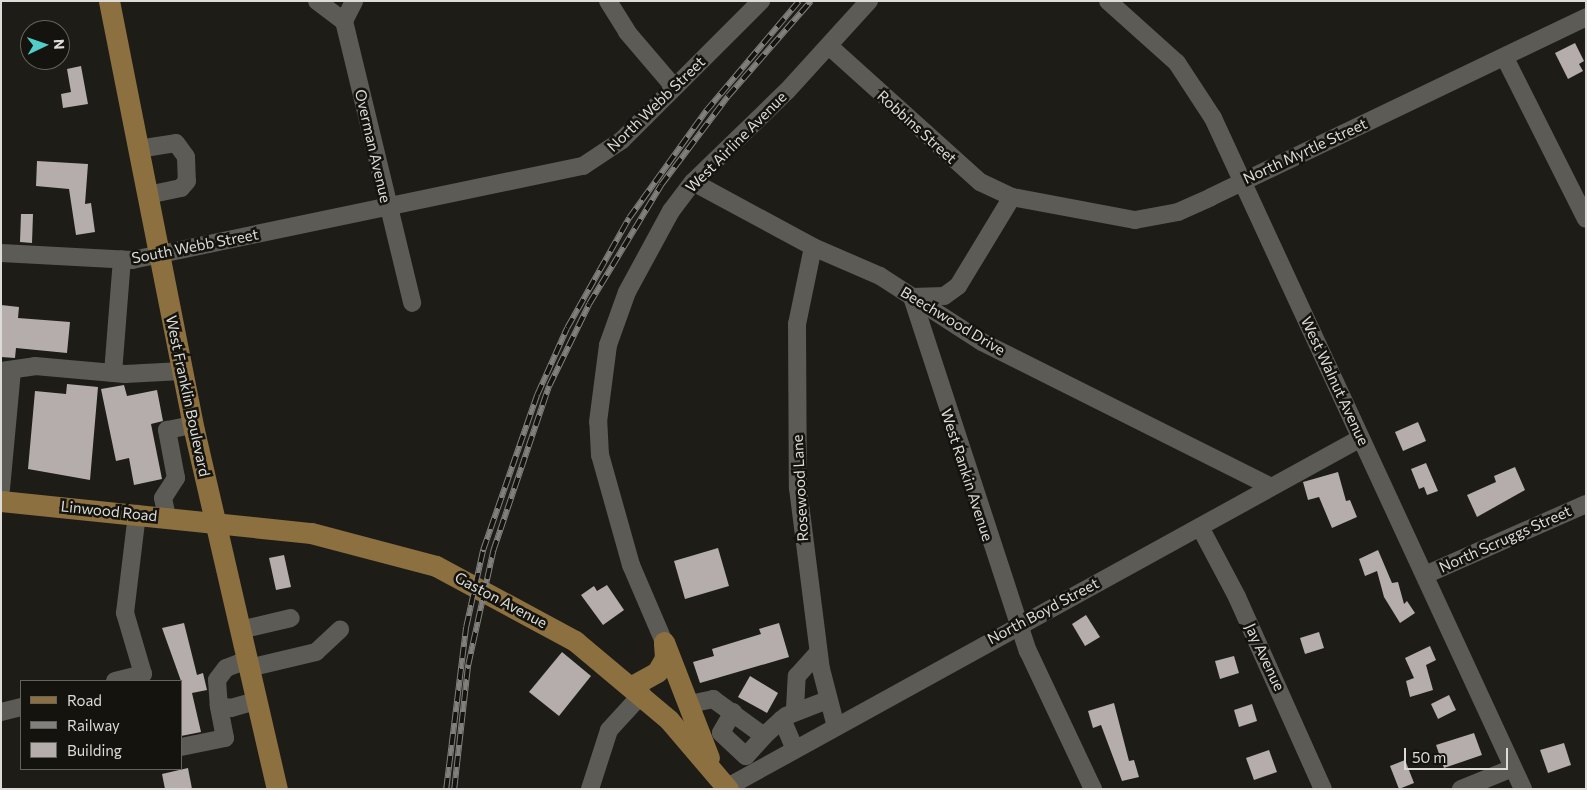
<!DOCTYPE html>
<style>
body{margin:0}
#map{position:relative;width:1587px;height:790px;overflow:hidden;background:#1e1c17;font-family:Commissioner,sans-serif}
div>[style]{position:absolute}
.building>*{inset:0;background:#b5adab}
.minor>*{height:18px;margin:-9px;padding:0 9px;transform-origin:9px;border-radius:9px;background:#5d5b55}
.major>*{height:21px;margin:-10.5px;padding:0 10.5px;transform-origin:10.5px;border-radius:10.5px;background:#8c703f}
.rail>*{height:5.5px;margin-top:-2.75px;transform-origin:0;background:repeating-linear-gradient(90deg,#14130e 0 11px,#81807c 0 22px);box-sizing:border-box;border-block:1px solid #81807c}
span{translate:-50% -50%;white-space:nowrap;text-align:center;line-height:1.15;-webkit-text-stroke:5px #14130e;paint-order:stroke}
.street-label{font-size:15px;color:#dddcd9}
.frame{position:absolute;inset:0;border:2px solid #dddcd9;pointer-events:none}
.legend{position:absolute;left:20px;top:680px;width:162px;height:90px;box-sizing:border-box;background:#14130e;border:1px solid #64635f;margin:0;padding:6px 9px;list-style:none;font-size:15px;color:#dddcd9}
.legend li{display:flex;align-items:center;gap:10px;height:25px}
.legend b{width:25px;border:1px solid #64635f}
.north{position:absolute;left:20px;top:20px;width:50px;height:50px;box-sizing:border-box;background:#14130e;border:1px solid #64635f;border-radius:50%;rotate:87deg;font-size:14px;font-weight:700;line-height:20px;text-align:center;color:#dddcd9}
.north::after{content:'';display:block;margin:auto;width:18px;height:22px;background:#53cdc9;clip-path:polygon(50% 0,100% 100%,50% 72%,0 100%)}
.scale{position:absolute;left:1404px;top:748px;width:104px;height:22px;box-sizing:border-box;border:2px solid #dddcd9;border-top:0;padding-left:6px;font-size:15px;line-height:18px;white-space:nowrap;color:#dddcd9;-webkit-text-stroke:4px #14130e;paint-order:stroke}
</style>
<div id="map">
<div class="building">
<i style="clip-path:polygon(1575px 43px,1584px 61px,1579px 64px,1583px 71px,1568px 79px,1555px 53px)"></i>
<i style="clip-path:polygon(81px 66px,88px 104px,63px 108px,61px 94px,71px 92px,67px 69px)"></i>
<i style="clip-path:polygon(37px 161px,88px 164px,85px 204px,91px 203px,95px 232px,76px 235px,69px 189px,36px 186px)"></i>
<i style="clip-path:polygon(21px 214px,33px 214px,32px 243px,20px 242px)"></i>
<i style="clip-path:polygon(1px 305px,19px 307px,18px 318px,70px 322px,67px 353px,16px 348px,15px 358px,1px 357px)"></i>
<i style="clip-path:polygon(67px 384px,98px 387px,90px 480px,28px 469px,35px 391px,66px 394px)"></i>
<i style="clip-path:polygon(124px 385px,127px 396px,157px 390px,163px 421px,151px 424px,162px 479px,134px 485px,129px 458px,116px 461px,101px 389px)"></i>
<i style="clip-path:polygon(1418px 422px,1426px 441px,1403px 451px,1395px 432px)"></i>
<i style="clip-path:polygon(1426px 463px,1438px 491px,1427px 495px,1424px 487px,1419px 489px,1411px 469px)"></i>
<i style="clip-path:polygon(1515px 467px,1525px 490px,1477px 517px,1467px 495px,1496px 482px,1494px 476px)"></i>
<i style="clip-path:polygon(1338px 472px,1346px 501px,1350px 500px,1357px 517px,1332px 528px,1319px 497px,1308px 500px,1303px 482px)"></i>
<i style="clip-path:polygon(718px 548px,729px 586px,685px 599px,674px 561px)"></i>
<i style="clip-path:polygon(1378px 550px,1392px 583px,1398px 582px,1404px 604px,1407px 601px,1415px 613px,1400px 623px,1384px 597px,1377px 571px,1365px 576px,1359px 559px)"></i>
<i style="clip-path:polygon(284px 555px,291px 587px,276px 590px,269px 558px)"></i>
<i style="clip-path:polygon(607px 585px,624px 610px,603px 625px,581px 595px,594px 586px,597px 591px)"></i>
<i style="clip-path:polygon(1086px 615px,1100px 637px,1085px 646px,1072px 624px)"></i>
<i style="clip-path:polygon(184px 623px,197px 675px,203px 673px,207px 690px,192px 693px,201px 732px,181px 736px,181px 681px,162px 628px)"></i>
<i style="clip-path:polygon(779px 623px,789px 657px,700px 683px,693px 662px,714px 656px,712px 649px,761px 634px,759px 629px)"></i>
<i style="clip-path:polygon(1319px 632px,1324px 648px,1305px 654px,1300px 638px)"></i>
<i style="clip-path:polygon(1430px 646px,1436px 660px,1426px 665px,1433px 690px,1410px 697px,1406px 681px,1414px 678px,1405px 658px)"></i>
<i style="clip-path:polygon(562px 652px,591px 676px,559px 716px,529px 692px)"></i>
<i style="clip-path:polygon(1234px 656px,1239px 673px,1220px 679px,1215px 661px)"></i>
<i style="clip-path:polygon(750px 676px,778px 693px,767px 713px,738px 697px)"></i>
<i style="clip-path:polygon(1449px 695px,1456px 710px,1438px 719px,1431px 704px)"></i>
<i style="clip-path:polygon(1114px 703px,1129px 761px,1134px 760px,1139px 777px,1122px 781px,1101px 725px,1093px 728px,1088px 711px)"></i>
<i style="clip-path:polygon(1252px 704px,1257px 721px,1239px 727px,1234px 710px)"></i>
<i style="clip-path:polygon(1474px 733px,1482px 755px,1444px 768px,1436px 745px)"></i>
<i style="clip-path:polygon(1564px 743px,1571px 765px,1548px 773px,1540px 750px)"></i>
<i style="clip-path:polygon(1269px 750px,1277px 772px,1254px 780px,1246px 758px)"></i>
<i style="clip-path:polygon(1405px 760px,1414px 783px,1399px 789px,1390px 766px)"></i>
<i style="clip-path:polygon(188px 768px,192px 789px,165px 789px,162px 774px)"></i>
</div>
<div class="minor">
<i style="left:317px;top:1px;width:34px;rotate:37deg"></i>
<i style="left:344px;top:21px;width:290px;rotate:76.4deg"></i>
<i style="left:608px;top:1px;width:36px;rotate:58deg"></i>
<i style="left:627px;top:32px;width:72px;rotate:49.5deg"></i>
<i style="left:1108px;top:1px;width:93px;rotate:41.9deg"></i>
<i style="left:1177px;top:63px;width:66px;rotate:56.8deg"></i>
<i style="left:1213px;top:118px;width:739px;rotate:65.2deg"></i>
<i style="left:344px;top:21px;width:22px;rotate:-63deg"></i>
<i style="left:829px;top:46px;width:203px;rotate:42deg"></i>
<i style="left:980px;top:182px;width:35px;rotate:25deg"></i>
<i style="left:1012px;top:197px;width:125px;rotate:10.6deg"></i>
<i style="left:1135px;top:220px;width:44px;rotate:-10.5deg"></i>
<i style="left:1178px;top:212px;width:36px;rotate:-24deg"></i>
<i style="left:1211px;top:197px;width:416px;rotate:-25.6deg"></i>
<i style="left:1505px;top:58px;width:180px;rotate:63.3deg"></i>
<i style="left:138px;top:149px;width:38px;rotate:-9deg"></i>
<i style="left:176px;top:143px;width:17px;rotate:54deg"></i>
<i style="left:186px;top:157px;width:24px;rotate:88deg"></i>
<i style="left:187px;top:181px;width:9px;rotate:131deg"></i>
<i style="left:181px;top:188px;width:34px;rotate:168deg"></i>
<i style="left:693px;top:182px;width:136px;rotate:28.4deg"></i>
<i style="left:813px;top:247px;width:73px;rotate:23.4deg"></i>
<i style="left:880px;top:276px;width:121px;rotate:32.9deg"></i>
<i style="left:982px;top:342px;width:320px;rotate:26.6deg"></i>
<i style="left:1012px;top:197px;width:104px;rotate:121.2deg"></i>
<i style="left:958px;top:286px;width:17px;rotate:144deg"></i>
<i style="left:944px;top:296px;width:32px;rotate:178deg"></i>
<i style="left:912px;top:297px;width:373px;rotate:71.9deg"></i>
<i style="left:1028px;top:651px;width:153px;rotate:64.8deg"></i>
<i style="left:813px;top:247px;width:79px;rotate:101.7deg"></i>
<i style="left:797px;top:324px;width:164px;rotate:89.7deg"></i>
<i style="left:798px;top:488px;width:182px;rotate:82.8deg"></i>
<i style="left:821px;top:669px;width:60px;rotate:75.5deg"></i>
<i style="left:1px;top:253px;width:131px;rotate:3.1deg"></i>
<i style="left:132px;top:260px;width:461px;rotate:-11.8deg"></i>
<i style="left:583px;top:166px;width:47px;rotate:-33.7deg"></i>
<i style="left:622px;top:140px;width:197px;rotate:-45deg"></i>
<i style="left:1px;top:371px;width:34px;rotate:-8deg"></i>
<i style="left:35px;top:366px;width:90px;rotate:5.1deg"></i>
<i style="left:125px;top:374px;width:57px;rotate:-3deg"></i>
<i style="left:113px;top:373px;width:114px;rotate:-85.5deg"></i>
<i style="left:1px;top:489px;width:119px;rotate:-84.7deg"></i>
<i style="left:167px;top:517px;width:19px;rotate:-102deg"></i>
<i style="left:163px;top:498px;width:24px;rotate:-57deg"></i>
<i style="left:176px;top:478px;width:49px;rotate:-100.6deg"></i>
<i style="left:167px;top:430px;width:26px;rotate:-11deg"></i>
<i style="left:1200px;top:527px;width:79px;rotate:62.1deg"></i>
<i style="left:1237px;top:597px;width:210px;rotate:65.9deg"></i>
<i style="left:1425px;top:575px;width:176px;rotate:-23.8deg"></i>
<i style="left:240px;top:630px;width:52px;rotate:-13.2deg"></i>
<i style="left:664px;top:642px;width:84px;rotate:-113.2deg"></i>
<i style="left:631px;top:565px;width:114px;rotate:-105.7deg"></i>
<i style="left:600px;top:455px;width:33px;rotate:-93deg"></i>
<i style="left:598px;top:422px;width:78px;rotate:-82.6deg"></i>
<i style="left:608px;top:345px;width:56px;rotate:-70.3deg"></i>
<i style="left:627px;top:292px;width:92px;rotate:-61.5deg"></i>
<i style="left:671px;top:211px;width:36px;rotate:-53deg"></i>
<i style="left:693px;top:182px;width:131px;rotate:-44.1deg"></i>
<i style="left:787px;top:91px;width:122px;rotate:-47.7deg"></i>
<i style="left:247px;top:660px;width:22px;rotate:159deg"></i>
<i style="left:226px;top:668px;width:15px;rotate:127deg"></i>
<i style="left:217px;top:680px;width:26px;rotate:86deg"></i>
<i style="left:219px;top:706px;width:12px;rotate:9deg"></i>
<i style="left:231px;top:708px;width:26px;rotate:-16deg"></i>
<i style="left:249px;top:668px;width:69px;rotate:-13.4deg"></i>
<i style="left:316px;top:652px;width:33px;rotate:-43deg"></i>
<i style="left:115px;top:681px;width:29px;rotate:-14deg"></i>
<i style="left:143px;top:674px;width:64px;rotate:-106.4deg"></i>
<i style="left:125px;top:613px;width:100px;rotate:-83.1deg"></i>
<i style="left:690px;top:704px;width:24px;rotate:-12deg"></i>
<i style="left:713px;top:699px;width:63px;rotate:36deg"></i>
<i style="left:764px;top:736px;width:25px;rotate:-43deg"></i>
<i style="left:782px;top:719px;width:33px;rotate:67deg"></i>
<i style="left:795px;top:709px;width:33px;rotate:-87deg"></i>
<i style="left:797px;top:676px;width:31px;rotate:-48deg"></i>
<i style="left:1px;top:712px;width:21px;rotate:-14deg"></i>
<i style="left:733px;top:712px;width:24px;rotate:120deg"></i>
<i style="left:721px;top:733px;width:34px;rotate:43deg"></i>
<i style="left:746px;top:756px;width:27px;rotate:-48deg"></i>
<i style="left:786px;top:716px;width:44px;rotate:-21.3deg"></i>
<i style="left:181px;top:747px;width:45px;rotate:-11.6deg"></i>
<i style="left:225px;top:738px;width:33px;rotate:-101deg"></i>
<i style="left:590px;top:789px;width:62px;rotate:-72.1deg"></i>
<i style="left:609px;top:730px;width:49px;rotate:-47.5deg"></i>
<i style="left:724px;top:789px;width:727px;rotate:-28.86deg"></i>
<i style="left:1461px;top:789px;width:56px;rotate:-22deg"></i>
</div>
<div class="major">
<i style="left:109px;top:1px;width:437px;rotate:78.8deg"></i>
<i style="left:194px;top:430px;width:368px;rotate:77deg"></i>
<i style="left:1px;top:501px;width:312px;rotate:5.9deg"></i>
<i style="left:311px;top:533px;width:129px;rotate:14.8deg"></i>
<i style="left:436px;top:566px;width:158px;rotate:28.3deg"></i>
<i style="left:575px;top:641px;width:123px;rotate:40deg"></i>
<i style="left:669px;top:720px;width:91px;rotate:49.5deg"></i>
<i style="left:664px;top:642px;width:124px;rotate:68.8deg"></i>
<i style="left:632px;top:686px;width:29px;rotate:-29deg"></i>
<i style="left:657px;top:672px;width:16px;rotate:-60deg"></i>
<i style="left:665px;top:658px;width:15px;rotate:-94deg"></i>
</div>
<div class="rail">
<i style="left:446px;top:789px;width:163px;rotate:-83deg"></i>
<i style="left:466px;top:627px;width:79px;rotate:-77.6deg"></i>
<i style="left:483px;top:550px;width:164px;rotate:-70.8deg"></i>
<i style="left:537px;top:395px;width:73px;rotate:-65.9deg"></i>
<i style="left:567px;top:328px;width:126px;rotate:-60.6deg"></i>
<i style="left:629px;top:218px;width:132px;rotate:-54.3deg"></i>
<i style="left:706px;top:111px;width:144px;rotate:-49.8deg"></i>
<i style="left:454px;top:789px;width:125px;rotate:-83.6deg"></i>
<i style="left:468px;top:665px;width:117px;rotate:-77.6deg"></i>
<i style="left:493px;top:551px;width:174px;rotate:-71.3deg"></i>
<i style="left:549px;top:386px;width:91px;rotate:-64deg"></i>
<i style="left:589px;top:304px;width:139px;rotate:-58.8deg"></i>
<i style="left:661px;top:185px;width:111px;rotate:-53deg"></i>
<i style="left:728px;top:96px;width:126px;rotate:-48.9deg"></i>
</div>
<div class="street-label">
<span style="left:656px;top:104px;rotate:-44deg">North Webb Street</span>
<span style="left:917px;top:127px;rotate:42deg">Robbins Street</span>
<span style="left:736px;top:142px;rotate:-45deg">West Airline Avenue</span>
<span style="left:373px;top:146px;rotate:77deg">Overman Avenue</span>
<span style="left:1305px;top:151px;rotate:-25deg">North Myrtle Street</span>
<span style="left:195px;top:246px;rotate:-11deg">South Webb Street</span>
<span style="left:953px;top:321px;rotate:31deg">Beechwood Drive</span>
<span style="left:1335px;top:381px;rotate:65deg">West Walnut Avenue</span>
<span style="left:188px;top:396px;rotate:78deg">West Franklin Boulevard</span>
<span style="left:967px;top:475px;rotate:72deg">West Rankin Avenue</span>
<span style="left:800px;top:488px;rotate:-93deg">Rosewood Lane</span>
<span style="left:109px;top:511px;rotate:6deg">Linwood Road</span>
<span style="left:1505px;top:539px;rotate:-24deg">North Scruggs Street</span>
<span style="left:501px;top:600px;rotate:28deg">Gaston Avenue</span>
<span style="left:1043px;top:611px;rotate:-28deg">North Boyd Street</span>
<span style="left:1265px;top:657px;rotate:65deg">Jay Avenue</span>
</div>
<div class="frame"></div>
<ul class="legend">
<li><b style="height:6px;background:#8c703f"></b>Road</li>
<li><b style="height:6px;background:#81807c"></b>Railway</li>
<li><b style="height:14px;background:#b5adab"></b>Building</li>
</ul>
<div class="north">N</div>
<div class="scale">50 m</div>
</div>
